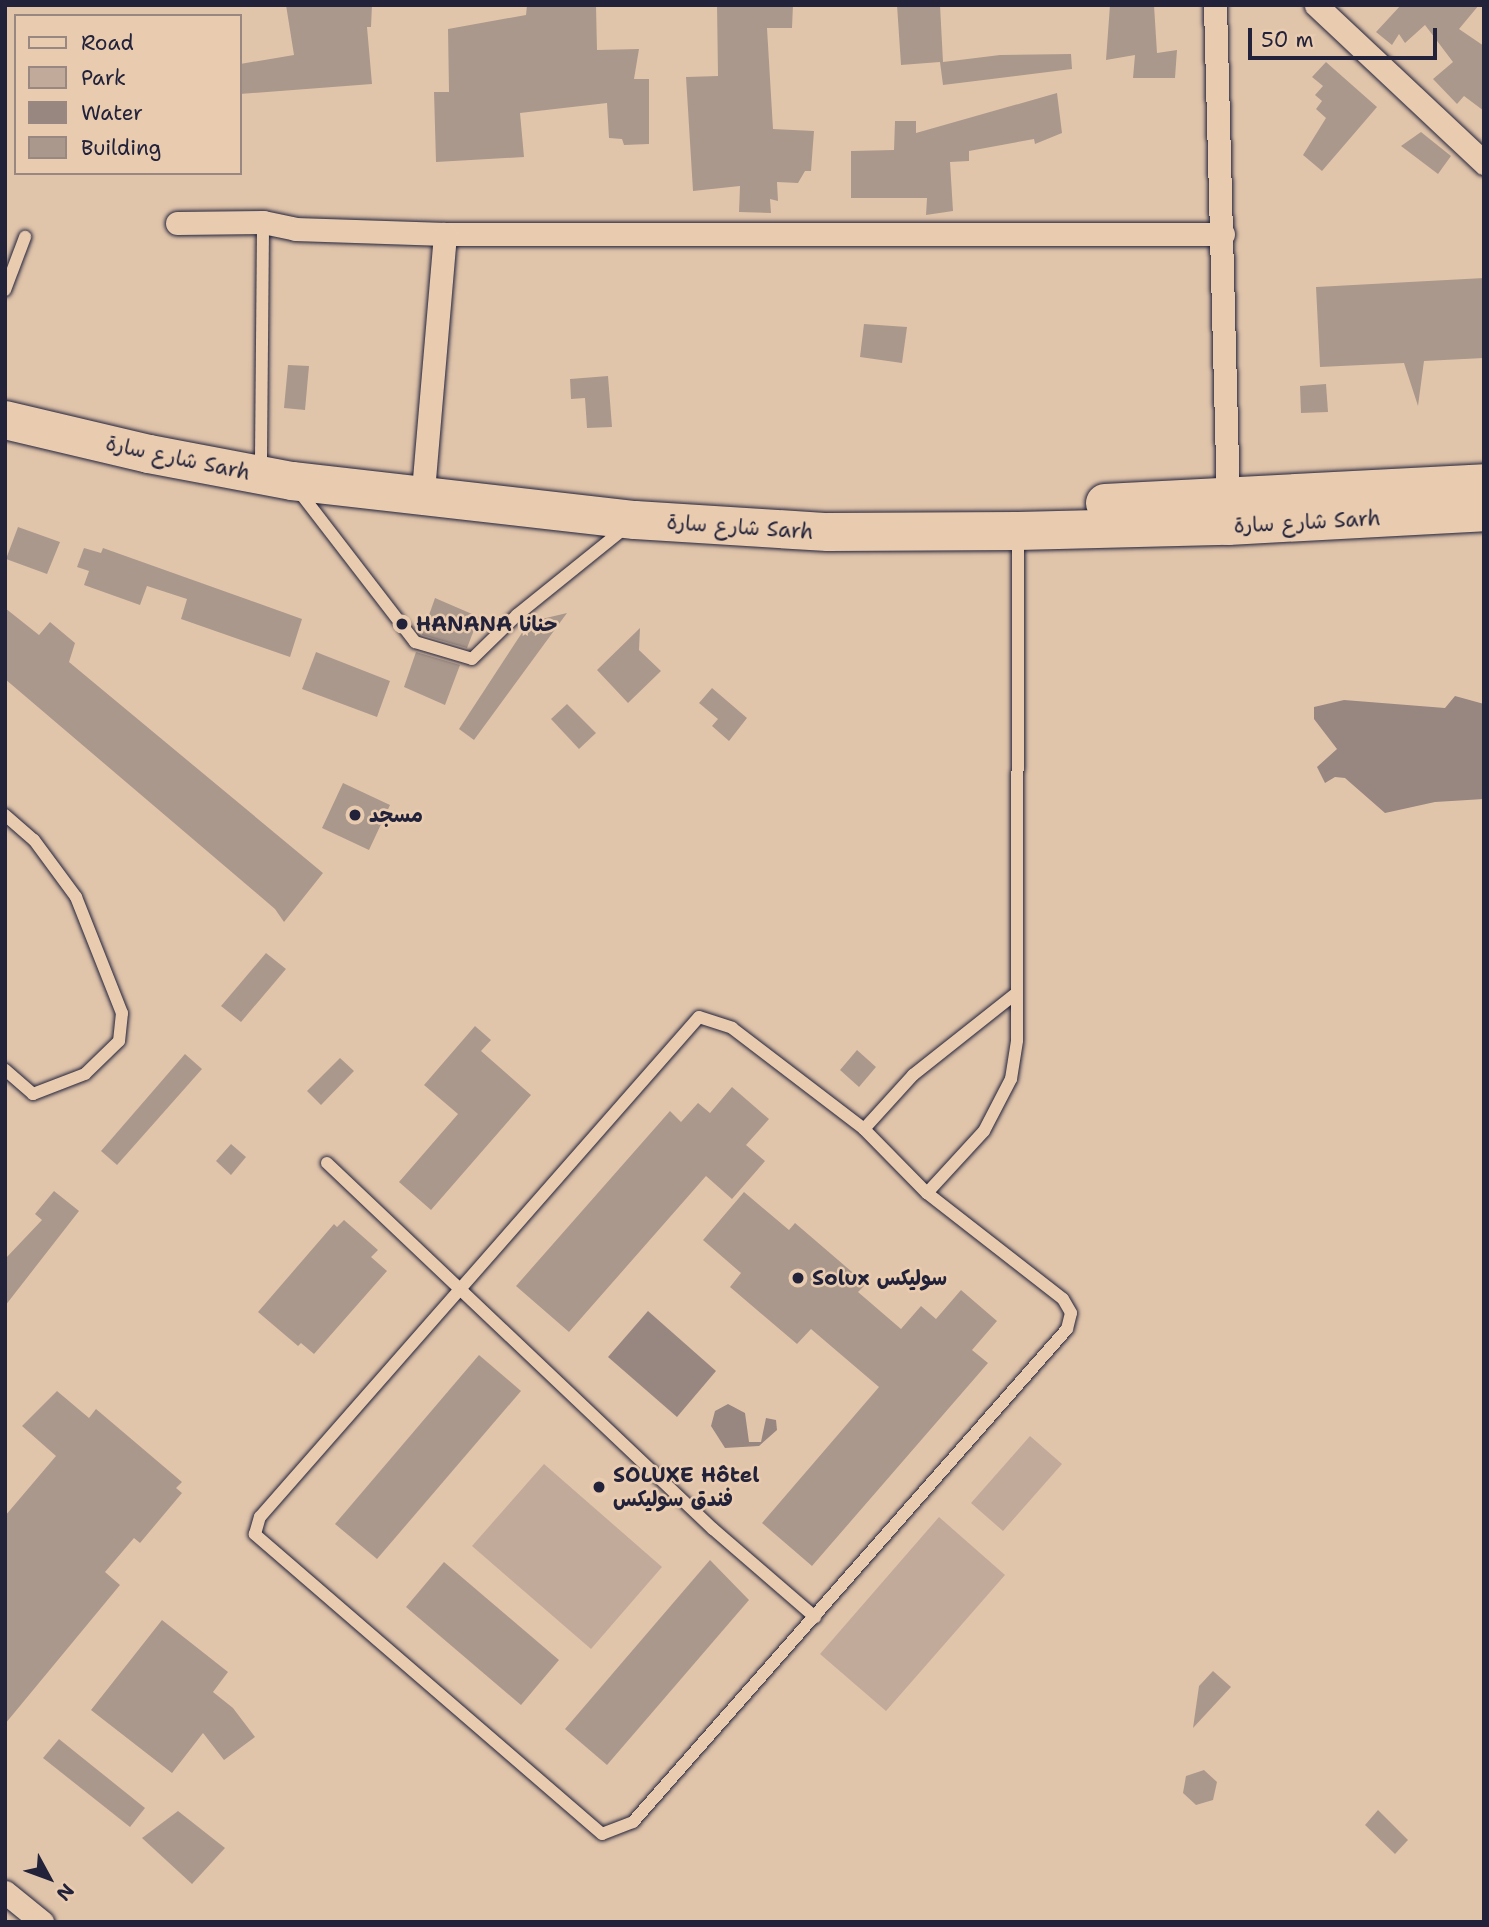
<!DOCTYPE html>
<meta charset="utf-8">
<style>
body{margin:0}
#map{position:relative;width:1489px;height:1927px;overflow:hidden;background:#e1c5ab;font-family:"Shantell Sans","Playpen Sans Arabic",sans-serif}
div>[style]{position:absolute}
.green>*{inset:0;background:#c1aa99}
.water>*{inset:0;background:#988680}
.building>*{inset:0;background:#ab988c}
.roads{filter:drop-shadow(0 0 2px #22223b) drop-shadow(0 0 2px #22223b)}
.service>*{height:12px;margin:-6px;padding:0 6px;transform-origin:6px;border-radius:6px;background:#e9ccb0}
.minor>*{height:23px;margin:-11.5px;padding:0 11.5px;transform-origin:11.5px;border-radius:11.5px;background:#e9ccb0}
.trunk>*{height:38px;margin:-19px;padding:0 19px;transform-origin:19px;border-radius:19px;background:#e9ccb0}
.dots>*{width:19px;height:19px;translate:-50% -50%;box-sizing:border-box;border:4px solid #e9ccb0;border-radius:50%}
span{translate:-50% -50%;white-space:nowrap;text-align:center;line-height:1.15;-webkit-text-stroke:5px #e9ccb0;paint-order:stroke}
.street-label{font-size:21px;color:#22223b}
.poi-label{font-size:21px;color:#22223b;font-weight:700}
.left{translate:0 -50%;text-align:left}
.frame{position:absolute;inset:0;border:7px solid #22223b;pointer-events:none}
.legend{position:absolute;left:14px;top:14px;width:228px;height:161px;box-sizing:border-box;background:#e9ccb0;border:2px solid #998881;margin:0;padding:9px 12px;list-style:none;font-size:21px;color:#22223b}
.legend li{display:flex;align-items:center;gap:14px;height:35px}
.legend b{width:35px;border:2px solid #998881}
.north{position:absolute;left:14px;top:1843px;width:70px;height:70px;-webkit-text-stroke:5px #e9ccb0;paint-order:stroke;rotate:131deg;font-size:19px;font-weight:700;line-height:28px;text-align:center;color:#22223b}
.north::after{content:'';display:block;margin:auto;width:24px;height:32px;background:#22223b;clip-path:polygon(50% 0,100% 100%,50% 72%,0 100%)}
.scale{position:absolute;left:1248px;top:28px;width:189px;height:32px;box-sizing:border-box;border:4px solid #22223b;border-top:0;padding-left:9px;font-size:21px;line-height:24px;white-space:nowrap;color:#22223b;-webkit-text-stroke:5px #e9ccb0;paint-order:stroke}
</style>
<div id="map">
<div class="green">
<i style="clip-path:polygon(1030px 1436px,1062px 1464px,1003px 1531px,971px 1503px)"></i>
<i style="clip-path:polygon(544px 1464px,662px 1567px,591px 1649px,472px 1546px)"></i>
<i style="clip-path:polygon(939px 1517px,1005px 1575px,886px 1711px,820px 1654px)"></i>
</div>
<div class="water">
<i style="clip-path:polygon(1455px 696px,1484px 704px,1484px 799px,1435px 802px,1385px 813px,1345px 778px,1335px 777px,1325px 783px,1317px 767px,1337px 749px,1314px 719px,1314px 707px,1344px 700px,1445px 708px)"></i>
<i style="clip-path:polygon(648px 1311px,716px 1371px,677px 1417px,608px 1357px)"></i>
<i style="clip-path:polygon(728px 1404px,745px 1413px,749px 1442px,761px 1442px,766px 1418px,776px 1420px,777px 1430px,759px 1446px,725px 1448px,711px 1426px,715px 1411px)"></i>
</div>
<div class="building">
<i style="clip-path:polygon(286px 5px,372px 5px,371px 27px,367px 27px,372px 84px,240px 94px,240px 64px,294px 55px)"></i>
<i style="clip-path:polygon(527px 5px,596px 5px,597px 50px,639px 49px,634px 79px,649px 79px,649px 144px,624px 145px,622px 139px,609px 138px,607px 103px,520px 113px,524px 157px,436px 162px,434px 92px,449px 92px,448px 29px,526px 15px)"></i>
<i style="clip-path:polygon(717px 5px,793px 5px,792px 28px,767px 28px,773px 129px,814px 131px,811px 171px,805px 171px,798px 183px,777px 182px,778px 201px,770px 199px,771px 213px,739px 212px,740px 186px,693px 191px,686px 77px,718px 76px)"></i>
<i style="clip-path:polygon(897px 5px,940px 5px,943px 62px,1000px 55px,1071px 54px,1072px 69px,943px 85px,940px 62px,901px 65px)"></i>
<i style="clip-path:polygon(1110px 5px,1154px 5px,1157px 53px,1177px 50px,1175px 78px,1133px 78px,1135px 55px,1106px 60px)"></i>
<i style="clip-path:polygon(1401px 5px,1479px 5px,1459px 29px,1484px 46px,1484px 111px,1464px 96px,1457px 104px,1433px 79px,1453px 62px,1425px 25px,1405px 43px,1399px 34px,1392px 45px,1376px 32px)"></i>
<i style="clip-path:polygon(1326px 62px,1377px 107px,1322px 171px,1303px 155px,1326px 118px,1316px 109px,1322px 101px,1315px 95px,1323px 86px,1312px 77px)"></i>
<i style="clip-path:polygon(1057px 93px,1062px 133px,1035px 144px,1034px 139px,969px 151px,969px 161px,950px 162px,953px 211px,926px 215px,927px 198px,851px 198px,851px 151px,894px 150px,895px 121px,916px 121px,916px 133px)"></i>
<i style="clip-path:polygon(1421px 132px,1451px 156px,1438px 174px,1401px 146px)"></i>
<i style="clip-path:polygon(1484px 278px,1484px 358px,1424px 361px,1418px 406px,1404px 363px,1320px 367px,1316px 287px)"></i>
<i style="clip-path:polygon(864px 324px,907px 327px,902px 363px,860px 357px)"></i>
<i style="clip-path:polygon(288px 365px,309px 366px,305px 410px,284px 408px)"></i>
<i style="clip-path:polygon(608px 376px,612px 427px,587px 428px,585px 398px,571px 399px,570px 379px)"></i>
<i style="clip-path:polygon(1326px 384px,1328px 412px,1301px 413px,1300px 386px)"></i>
<i style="clip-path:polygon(18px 527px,60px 542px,47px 574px,6px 559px)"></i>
<i style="clip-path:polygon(84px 548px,101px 553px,103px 548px,302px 619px,290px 657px,181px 619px,187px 599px,147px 586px,140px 605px,84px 585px,89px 571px,77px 567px)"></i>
<i style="clip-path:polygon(435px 598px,479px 617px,467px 648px,422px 635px)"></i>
<i style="clip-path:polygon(5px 608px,39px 635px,50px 622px,75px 643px,69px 662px,323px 873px,284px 922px,275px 909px,5px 679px)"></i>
<i style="clip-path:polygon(567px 613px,474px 740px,459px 729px,529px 622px)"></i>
<i style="clip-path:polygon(640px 628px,639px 650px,661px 671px,628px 703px,597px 670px)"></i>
<i style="clip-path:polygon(316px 652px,390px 681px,377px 717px,302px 689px)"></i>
<i style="clip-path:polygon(416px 652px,460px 665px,445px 705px,404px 687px)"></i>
<i style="clip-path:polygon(712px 688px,747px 718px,729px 741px,712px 726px,718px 719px,699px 703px)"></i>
<i style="clip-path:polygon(567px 704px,596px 733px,579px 749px,551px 719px)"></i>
<i style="clip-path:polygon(343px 783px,390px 805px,369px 850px,322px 828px)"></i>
<i style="clip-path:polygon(266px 953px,286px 969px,241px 1022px,221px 1006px)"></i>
<i style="clip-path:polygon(475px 1026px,491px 1040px,481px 1051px,531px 1095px,431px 1210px,399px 1182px,458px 1114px,424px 1085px)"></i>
<i style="clip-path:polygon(857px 1050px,876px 1067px,859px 1087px,840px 1070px)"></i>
<i style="clip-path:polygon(185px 1054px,202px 1069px,117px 1165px,101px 1151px)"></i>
<i style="clip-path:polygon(340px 1058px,354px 1071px,321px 1105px,307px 1091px)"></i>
<i style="clip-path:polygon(732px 1087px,769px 1119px,746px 1145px,765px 1161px,732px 1199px,706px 1176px,569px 1332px,516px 1286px,670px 1111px,681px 1122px,698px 1103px,710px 1113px)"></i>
<i style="clip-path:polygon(231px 1144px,246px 1157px,231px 1175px,216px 1161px)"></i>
<i style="clip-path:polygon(54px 1191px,79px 1211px,5px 1306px,5px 1259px,42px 1220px,35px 1214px)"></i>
<i style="clip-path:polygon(744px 1192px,789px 1230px,795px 1223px,866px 1284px,858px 1292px,901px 1329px,921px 1306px,936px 1319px,961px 1290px,997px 1321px,972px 1350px,988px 1363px,812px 1566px,762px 1523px,879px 1387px,811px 1329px,797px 1344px,730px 1287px,741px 1273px,703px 1240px)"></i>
<i style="clip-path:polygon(344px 1220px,378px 1250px,371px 1257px,387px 1271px,314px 1354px,301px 1343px,298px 1346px,258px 1312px,334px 1224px,337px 1227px)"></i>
<i style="clip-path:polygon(479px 1355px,521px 1391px,377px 1559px,335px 1524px)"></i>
<i style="clip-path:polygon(57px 1391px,89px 1418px,96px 1409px,182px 1482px,176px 1488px,182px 1493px,140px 1543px,134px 1538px,105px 1572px,120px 1585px,5px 1724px,5px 1516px,56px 1456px,22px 1426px)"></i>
<i style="clip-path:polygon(710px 1560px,749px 1600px,607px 1765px,565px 1729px)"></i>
<i style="clip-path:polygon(444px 1562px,559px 1660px,521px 1705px,406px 1607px)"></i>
<i style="clip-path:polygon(162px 1620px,228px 1672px,213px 1692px,233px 1708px,255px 1737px,224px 1760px,203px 1733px,172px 1773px,91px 1710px)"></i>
<i style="clip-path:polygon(1213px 1671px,1231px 1687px,1193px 1728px,1199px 1686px)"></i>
<i style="clip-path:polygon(59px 1739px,145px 1808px,130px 1827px,43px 1758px)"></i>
<i style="clip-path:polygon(1204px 1770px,1217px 1782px,1213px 1800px,1196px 1805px,1183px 1793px,1186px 1776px)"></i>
<i style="clip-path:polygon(1378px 1810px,1408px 1840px,1395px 1854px,1365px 1825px)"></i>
<i style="clip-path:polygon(178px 1811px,225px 1848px,192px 1884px,142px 1838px)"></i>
</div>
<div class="roads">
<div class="service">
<i style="left:5px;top:290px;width:57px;rotate:-69.3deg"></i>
<i style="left:261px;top:457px;width:235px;rotate:-89.5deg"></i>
<i style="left:298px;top:490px;width:192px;rotate:52.4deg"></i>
<i style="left:415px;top:642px;width:59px;rotate:16.6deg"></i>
<i style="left:472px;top:659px;width:63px;rotate:-44.4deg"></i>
<i style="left:517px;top:615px;width:140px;rotate:-38.9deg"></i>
<i style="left:5px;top:815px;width:38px;rotate:41deg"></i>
<i style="left:34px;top:840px;width:71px;rotate:53.6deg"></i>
<i style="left:76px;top:897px;width:125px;rotate:68.4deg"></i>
<i style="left:122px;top:1013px;width:28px;rotate:96deg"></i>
<i style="left:119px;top:1041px;width:47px;rotate:135.9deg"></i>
<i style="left:85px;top:1074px;width:56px;rotate:159deg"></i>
<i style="left:33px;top:1094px;width:37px;rotate:-139deg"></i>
<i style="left:699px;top:1017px;width:35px;rotate:18deg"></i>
<i style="left:732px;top:1028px;width:166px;rotate:37.4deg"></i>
<i style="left:864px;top:1129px;width:90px;rotate:45.5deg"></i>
<i style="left:927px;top:1193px;width:172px;rotate:37.9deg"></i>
<i style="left:1063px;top:1299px;width:16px;rotate:60deg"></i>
<i style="left:1071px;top:1313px;width:16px;rotate:104deg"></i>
<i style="left:1067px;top:1329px;width:657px;rotate:131.36deg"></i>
<i style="left:633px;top:1822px;width:33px;rotate:159deg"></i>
<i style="left:602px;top:1834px;width:459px;rotate:-139.2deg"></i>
<i style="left:255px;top:1534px;width:18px;rotate:-74deg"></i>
<i style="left:260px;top:1517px;width:665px;rotate:-48.72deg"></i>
<i style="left:864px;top:1129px;width:73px;rotate:-47.8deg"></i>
<i style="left:913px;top:1075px;width:129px;rotate:-38.4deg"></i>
<i style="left:327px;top:1163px;width:532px;rotate:43.48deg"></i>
<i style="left:713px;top:1529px;width:135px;rotate:40.8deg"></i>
<i style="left:927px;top:1193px;width:84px;rotate:-47.4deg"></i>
<i style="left:984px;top:1131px;width:59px;rotate:-62.6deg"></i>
<i style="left:1011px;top:1079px;width:39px;rotate:-81deg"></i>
<i style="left:1017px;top:1040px;width:507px;rotate:-89.89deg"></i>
</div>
<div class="minor">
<i style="left:1215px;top:5px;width:493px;rotate:88.5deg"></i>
<i style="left:1316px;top:5px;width:231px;rotate:43.2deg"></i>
<i style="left:177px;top:223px;width:86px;rotate:-0.7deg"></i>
<i style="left:263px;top:222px;width:33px;rotate:12deg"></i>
<i style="left:295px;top:229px;width:150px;rotate:1.9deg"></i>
<i style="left:445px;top:234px;width:778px"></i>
<i style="left:424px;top:479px;width:246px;rotate:-85.1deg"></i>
<i style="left:5px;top:1892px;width:48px;rotate:39deg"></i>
</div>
<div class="trunk">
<i style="left:5px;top:420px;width:148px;rotate:13.3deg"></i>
<i style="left:149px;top:454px;width:146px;rotate:10.7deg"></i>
<i style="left:292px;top:481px;width:345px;rotate:6.5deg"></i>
<i style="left:635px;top:520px;width:193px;rotate:3.6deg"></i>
<i style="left:828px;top:532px;width:190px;rotate:-0.3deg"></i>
<i style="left:1018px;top:531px;width:210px;rotate:-1.4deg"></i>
<i style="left:1228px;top:526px;width:256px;rotate:-3.1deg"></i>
<i style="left:1105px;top:503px;width:380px;rotate:-3deg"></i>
</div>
</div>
<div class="dots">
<i style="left:402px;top:624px;background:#22223b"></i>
<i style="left:355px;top:815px;background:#22223b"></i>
<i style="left:798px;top:1278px;background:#22223b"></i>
<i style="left:599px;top:1487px;background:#22223b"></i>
</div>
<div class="street-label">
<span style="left:178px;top:458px;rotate:12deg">شارع سارة Sarh</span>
<span style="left:1307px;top:522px;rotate:-3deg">شارع سارة Sarh</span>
<span style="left:740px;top:527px;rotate:4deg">شارع سارة Sarh</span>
</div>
<div class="poi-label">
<span class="left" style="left:416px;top:624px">HANANA حنانا</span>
<span class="left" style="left:369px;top:815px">مسجد</span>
<span class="left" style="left:812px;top:1278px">Solux سوليكس</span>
<span class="left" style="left:613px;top:1487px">SOLUXE Hôtel<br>فندق سوليكس</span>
</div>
<div class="frame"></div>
<ul class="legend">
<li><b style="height:9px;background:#e9ccb0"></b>Road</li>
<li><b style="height:19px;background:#c1aa99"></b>Park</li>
<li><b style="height:19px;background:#988680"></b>Water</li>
<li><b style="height:19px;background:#ab988c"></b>Building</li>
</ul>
<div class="north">N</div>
<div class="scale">50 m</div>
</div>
